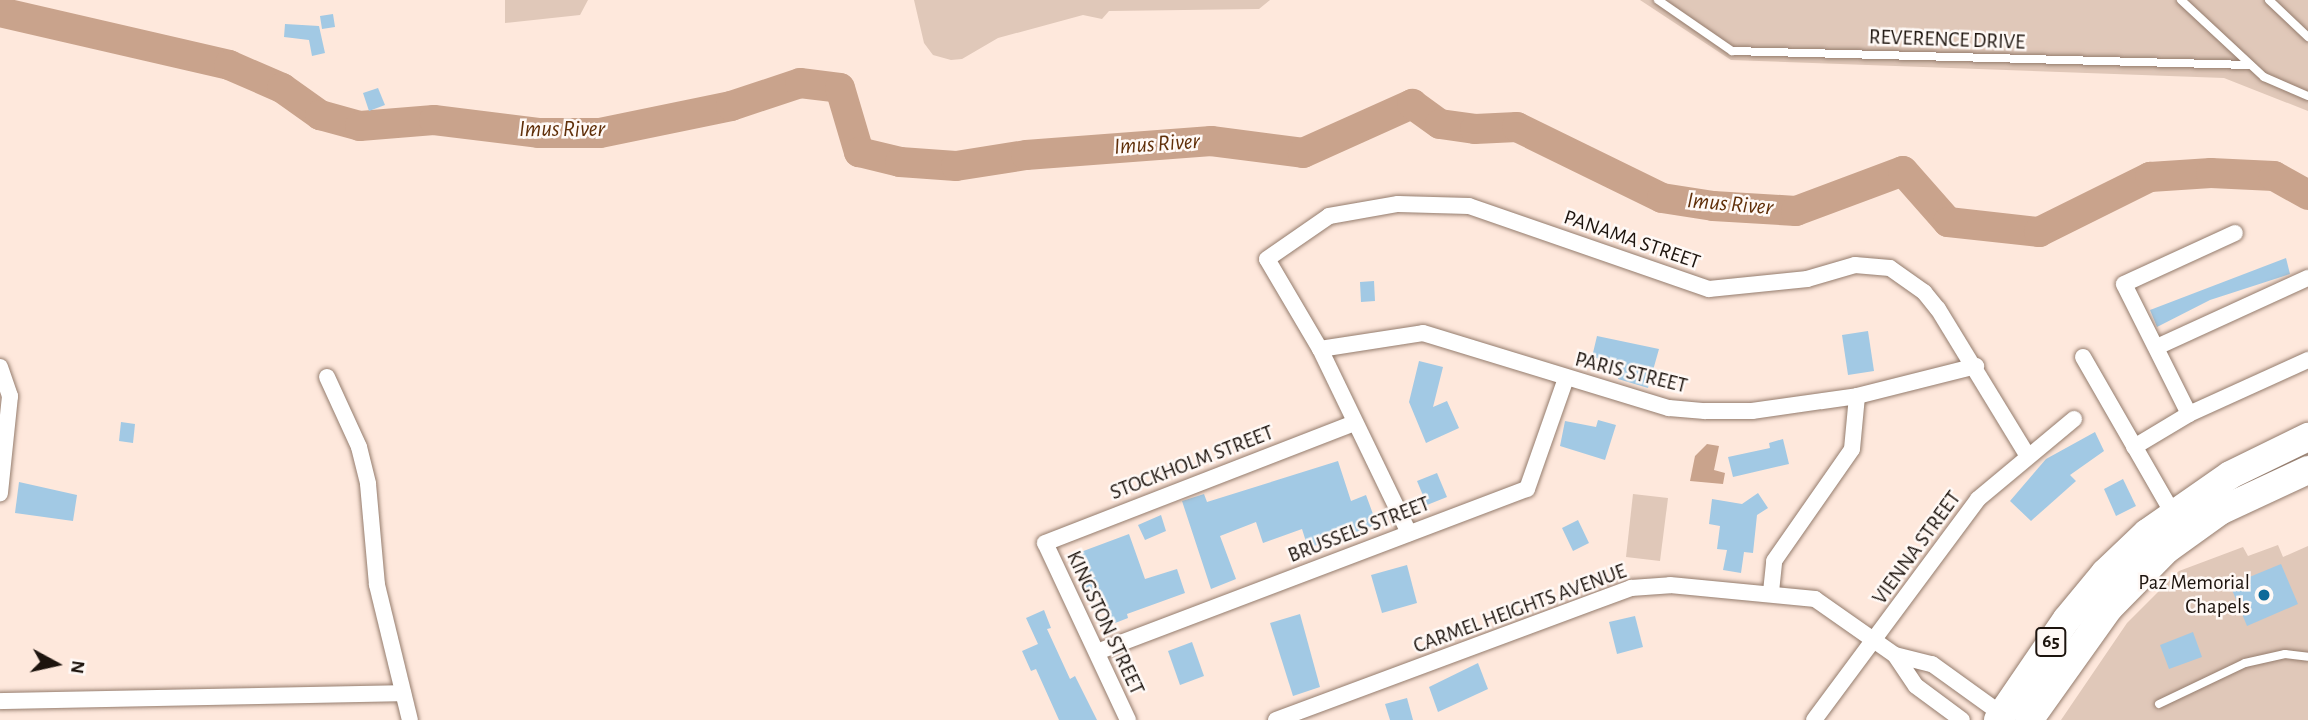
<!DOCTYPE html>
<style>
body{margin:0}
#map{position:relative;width:2308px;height:720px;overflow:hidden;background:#fee8dc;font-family:"Alegreya Sans",sans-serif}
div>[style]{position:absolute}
.green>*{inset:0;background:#e0c8b9}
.water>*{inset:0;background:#c9a38c}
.river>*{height:30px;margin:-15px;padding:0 15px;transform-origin:15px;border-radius:15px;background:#c9a38c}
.building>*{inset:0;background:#a2c9e4}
.roads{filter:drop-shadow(0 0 2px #947c6d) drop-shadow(0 0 2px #947c6d)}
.lane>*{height:8px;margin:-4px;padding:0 4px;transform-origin:4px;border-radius:4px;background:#fff}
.street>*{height:16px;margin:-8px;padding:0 8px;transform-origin:8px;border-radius:8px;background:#fff}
.highway>*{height:28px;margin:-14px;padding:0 14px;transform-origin:14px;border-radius:14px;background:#fff}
.dots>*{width:19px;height:19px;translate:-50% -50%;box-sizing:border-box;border:4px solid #fff9f6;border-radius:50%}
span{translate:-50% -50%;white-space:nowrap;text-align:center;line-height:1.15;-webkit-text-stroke:5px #fff9f6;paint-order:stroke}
.shield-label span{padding:2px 5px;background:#fff9f6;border:2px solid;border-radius:5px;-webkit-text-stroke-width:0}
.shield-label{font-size:19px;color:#1d140e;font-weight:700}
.street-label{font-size:21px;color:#1d140e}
.poi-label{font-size:21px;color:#1d140e}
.right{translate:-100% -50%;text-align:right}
.water-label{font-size:23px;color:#602f09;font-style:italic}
.north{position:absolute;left:21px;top:629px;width:70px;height:70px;-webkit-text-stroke:5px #fff9f6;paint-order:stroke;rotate:98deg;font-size:19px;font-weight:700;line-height:28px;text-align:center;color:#1d140e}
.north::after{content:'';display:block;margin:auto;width:24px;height:32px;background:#1d140e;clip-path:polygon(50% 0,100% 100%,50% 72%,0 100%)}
</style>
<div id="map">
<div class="green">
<i style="clip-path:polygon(505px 0,588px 0,580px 15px,505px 23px)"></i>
<i style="clip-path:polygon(914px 0,1270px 0,1259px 9px,1109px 11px,1102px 19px,1083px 15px,998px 38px,962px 59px,951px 60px,933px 55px,924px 43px)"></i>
<i style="clip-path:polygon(1640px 0,2308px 0,2308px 111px,2224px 78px,1731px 60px)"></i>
<i style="clip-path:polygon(1633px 494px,1668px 498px,1660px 561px,1626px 557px)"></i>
<i style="clip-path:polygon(2278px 545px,2283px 557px,2308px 546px,2308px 720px,2061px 720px,2127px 623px,2179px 571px,2243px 547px,2248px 556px)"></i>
</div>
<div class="water">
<i style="clip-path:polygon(1707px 444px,1719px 446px,1714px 470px,1725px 473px,1723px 484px,1690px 481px,1695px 456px)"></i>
</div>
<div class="river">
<i style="left:0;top:12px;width:235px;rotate:13deg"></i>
<i style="left:229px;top:65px;width:58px;rotate:23.5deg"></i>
<i style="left:282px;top:88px;width:47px;rotate:35.4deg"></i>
<i style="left:320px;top:115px;width:41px;rotate:15.4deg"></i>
<i style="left:360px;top:126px;width:74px;rotate:-4.6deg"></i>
<i style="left:434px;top:120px;width:105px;rotate:7.1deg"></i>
<i style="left:538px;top:133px;width:62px"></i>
<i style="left:600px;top:133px;width:134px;rotate:-11.6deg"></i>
<i style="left:731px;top:106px;width:73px;rotate:-18.4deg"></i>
<i style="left:800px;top:83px;width:40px;rotate:7.1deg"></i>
<i style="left:840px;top:88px;width:67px;rotate:73.5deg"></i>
<i style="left:859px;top:152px;width:42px;rotate:13.7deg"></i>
<i style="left:900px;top:162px;width:56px;rotate:4.1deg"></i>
<i style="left:956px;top:166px;width:71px;rotate:-8.9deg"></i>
<i style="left:1026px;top:155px;width:186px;rotate:-4.3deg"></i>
<i style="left:1211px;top:141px;width:93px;rotate:7.4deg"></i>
<i style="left:1303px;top:153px;width:120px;rotate:-24.2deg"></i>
<i style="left:1412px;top:104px;width:34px;rotate:36deg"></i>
<i style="left:1440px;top:124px;width:35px;rotate:8deg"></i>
<i style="left:1475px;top:129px;width:42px;rotate:-2.7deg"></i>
<i style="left:1517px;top:127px;width:161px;rotate:26.1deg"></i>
<i style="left:1662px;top:198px;width:52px;rotate:8.9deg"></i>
<i style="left:1713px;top:206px;width:83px;rotate:3.4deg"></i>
<i style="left:1796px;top:211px;width:114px;rotate:-20.5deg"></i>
<i style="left:1903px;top:171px;width:68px;rotate:48.6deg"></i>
<i style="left:1948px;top:222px;width:92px;rotate:6.3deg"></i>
<i style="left:2039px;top:232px;width:124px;rotate:-26.4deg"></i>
<i style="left:2150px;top:177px;width:61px;rotate:-3.8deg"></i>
<i style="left:2211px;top:173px;width:63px;rotate:2.7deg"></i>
<i style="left:2274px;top:176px;width:39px;rotate:29deg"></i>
</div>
<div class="building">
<i style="clip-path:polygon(333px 14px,335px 27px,322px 29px,320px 16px)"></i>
<i style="clip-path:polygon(285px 24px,319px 26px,325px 53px,312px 56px,309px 40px,284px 37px)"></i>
<i style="clip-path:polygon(378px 88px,385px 105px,369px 111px,363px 93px)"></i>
<i style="clip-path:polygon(2286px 258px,2290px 274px,2210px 300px,2157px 327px,2150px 310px)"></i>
<i style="clip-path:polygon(1374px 281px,1375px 301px,1361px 302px,1360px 282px)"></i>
<i style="clip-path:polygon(1868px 331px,1874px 371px,1848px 375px,1842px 335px)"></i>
<i style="clip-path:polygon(1597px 336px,1659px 349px,1648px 388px,1618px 379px,1623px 365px,1592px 357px)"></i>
<i style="clip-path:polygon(1419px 361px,1443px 367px,1433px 407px,1447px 401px,1459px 428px,1426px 443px,1409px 402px)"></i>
<i style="clip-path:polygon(1598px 420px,1616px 425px,1605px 460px,1560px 446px,1565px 421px,1596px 427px)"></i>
<i style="clip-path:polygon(121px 422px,135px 424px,133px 443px,119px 441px)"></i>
<i style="clip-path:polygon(2095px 432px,2104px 451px,2070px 475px,2076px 481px,2031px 521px,2010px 501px,2046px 459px)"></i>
<i style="clip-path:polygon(1783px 439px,1789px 464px,1733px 477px,1728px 457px,1770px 448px,1769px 443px)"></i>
<i style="clip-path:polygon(1338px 461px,1351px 501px,1366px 495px,1377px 525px,1308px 548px,1302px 529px,1263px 543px,1256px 522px,1220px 536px,1236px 579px,1211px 589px,1182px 501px,1204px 494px,1207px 502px)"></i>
<i style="clip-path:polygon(1437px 473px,1447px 497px,1427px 505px,1417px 481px)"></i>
<i style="clip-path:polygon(2123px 479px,2136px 506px,2116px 516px,2104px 489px)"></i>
<i style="clip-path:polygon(19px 482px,77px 495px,73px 521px,15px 513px)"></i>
<i style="clip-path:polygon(1758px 493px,1768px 508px,1757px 515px,1753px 553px,1744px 552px,1741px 573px,1723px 570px,1727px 550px,1717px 549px,1720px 526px,1709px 524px,1712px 499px,1742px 504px)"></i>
<i style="clip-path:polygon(1161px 515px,1166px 531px,1145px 540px,1138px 525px)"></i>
<i style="clip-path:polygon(1578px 520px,1589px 543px,1573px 551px,1562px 528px)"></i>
<i style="clip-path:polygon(1129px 534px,1145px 579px,1177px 569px,1185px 593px,1127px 614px,1128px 618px,1110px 625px,1099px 596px,1086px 600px,1081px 586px,1089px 584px,1078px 553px)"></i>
<i style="clip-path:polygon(2281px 564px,2298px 604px,2247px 626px,2230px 585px)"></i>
<i style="clip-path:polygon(1407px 565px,1417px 603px,1382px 613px,1371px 575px)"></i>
<i style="clip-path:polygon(1044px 610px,1051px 628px,1047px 629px,1070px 679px,1075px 676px,1097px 720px,1059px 720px,1036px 669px,1031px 671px,1022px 651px,1038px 644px,1026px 618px)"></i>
<i style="clip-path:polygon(1300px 614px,1320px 687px,1293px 696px,1270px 623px)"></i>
<i style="clip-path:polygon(1635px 616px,1643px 647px,1617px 654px,1609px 622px)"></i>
<i style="clip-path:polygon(2193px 632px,2202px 657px,2169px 669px,2160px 645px)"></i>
<i style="clip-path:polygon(1192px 642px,1204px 676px,1180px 685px,1168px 651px)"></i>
<i style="clip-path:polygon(1478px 663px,1488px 689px,1438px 712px,1429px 687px)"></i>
<i style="clip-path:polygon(1407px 698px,1413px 720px,1390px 720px,1385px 704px)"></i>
</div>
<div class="roads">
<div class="lane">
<i style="left:1658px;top:0;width:90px;rotate:34.6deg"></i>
<i style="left:1732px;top:51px;width:518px;rotate:1.55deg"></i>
<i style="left:2181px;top:0;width:113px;rotate:42.9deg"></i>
<i style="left:2264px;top:77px;width:48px;rotate:23.4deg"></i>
<i style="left:2269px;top:0;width:54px;rotate:43.5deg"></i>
<i style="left:2159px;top:704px;width:95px;rotate:-25.5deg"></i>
<i style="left:2245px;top:663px;width:41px;rotate:-12.7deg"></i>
<i style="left:2285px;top:654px;width:23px;rotate:7deg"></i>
</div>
<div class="street">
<i style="left:2157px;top:347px;width:166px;rotate:-24.6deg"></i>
<i style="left:1320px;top:349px;width:104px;rotate:-8.8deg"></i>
<i style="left:1423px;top:333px;width:257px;rotate:17deg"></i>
<i style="left:1669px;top:408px;width:36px;rotate:5deg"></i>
<i style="left:1705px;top:411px;width:47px"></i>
<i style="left:1752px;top:411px;width:106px;rotate:-8.1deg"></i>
<i style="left:1857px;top:396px;width:123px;rotate:-14.1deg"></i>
<i style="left:2083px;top:357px;width:179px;rotate:60.1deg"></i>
<i style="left:0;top:367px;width:31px;rotate:71deg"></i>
<i style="left:10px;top:396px;width:98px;rotate:95.9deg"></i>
<i style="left:327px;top:377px;width:77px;rotate:65.4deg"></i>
<i style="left:359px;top:447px;width:38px;rotate:76deg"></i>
<i style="left:368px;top:484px;width:101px;rotate:84.9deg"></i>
<i style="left:377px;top:585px;width:139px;rotate:76.3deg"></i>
<i style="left:2189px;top:414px;width:145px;rotate:-116.6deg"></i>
<i style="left:2124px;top:284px;width:122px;rotate:-24.7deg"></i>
<i style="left:2134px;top:447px;width:64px;rotate:-31deg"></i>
<i style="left:2189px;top:414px;width:131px;rotate:-24.4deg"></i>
<i style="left:1409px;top:533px;width:204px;rotate:-115.8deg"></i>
<i style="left:1320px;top:349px;width:104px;rotate:-120.5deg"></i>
<i style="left:1267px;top:259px;width:75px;rotate:-34.7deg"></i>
<i style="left:1329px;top:216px;width:70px;rotate:-9.9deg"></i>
<i style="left:1398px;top:204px;width:71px;rotate:1.6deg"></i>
<i style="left:1469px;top:206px;width:254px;rotate:19.1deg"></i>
<i style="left:1709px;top:289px;width:99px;rotate:-5.8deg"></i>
<i style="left:1807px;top:279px;width:50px;rotate:-16.3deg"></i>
<i style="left:1855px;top:265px;width:35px;rotate:5deg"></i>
<i style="left:1890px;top:268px;width:42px;rotate:35.2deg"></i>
<i style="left:1924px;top:292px;width:22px;rotate:51deg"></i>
<i style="left:1938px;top:309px;width:171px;rotate:58.6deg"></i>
<i style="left:1771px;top:592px;width:31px;rotate:-84deg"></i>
<i style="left:1774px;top:561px;width:136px;rotate:-55.1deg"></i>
<i style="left:1852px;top:449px;width:53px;rotate:-84.6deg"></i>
<i style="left:1097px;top:652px;width:460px;rotate:-20.8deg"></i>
<i style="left:1527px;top:489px;width:118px;rotate:-70.6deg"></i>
<i style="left:1895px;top:655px;width:38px;rotate:14deg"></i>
<i style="left:1932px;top:664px;width:92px;rotate:35.8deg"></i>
<i style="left:0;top:701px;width:403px;rotate:-1.1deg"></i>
<i style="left:1128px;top:720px;width:195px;rotate:-115.1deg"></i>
<i style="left:1045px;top:543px;width:332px;rotate:-21.2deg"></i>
<i style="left:1276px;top:720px;width:379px;rotate:-20.4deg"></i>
<i style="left:1631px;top:588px;width:39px;rotate:-4deg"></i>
<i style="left:1670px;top:585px;width:146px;rotate:5.5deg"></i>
<i style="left:1815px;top:599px;width:98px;rotate:35deg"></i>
<i style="left:1895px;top:655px;width:37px;rotate:56deg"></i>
<i style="left:1916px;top:686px;width:57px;rotate:36.5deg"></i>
<i style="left:1814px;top:720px;width:275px;rotate:-53.4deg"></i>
<i style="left:1978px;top:499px;width:125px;rotate:-39.8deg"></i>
</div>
<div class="highway">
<i style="left:1998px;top:720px;width:122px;rotate:-55.7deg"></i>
<i style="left:2067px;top:619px;width:60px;rotate:-50.4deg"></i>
<i style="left:2105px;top:573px;width:58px;rotate:-43.6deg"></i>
<i style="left:2147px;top:533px;width:101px;rotate:-34.9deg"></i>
<i style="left:2230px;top:475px;width:87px;rotate:-26deg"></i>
<i style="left:2029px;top:720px;width:138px;rotate:-54.5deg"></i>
<i style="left:2109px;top:608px;width:83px;rotate:-45.5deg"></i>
<i style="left:2167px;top:549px;width:65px;rotate:-35.6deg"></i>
<i style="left:2220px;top:511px;width:97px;rotate:-25deg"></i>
</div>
</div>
<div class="dots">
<i style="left:2264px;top:595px;background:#0c6a99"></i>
</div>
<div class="shield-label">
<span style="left:2051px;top:642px">65</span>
</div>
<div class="street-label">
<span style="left:1947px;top:40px;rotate:2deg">REVERENCE DRIVE</span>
<span style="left:1632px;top:240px;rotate:19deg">PANAMA STREET</span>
<span style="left:1631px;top:373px;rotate:14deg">PARIS STREET</span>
<span style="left:1192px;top:463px;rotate:-21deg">STOCKHOLM STREET</span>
<span style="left:1359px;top:530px;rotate:-21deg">BRUSSELS STREET</span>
<span style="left:1917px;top:548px;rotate:-54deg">VIENNA STREET</span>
<span style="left:1520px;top:609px;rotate:-20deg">CARMEL HEIGHTS AVENUE</span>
<span style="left:1105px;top:623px;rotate:65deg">KINGSTON STREET</span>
</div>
<div class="poi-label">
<span class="right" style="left:2250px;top:595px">Paz Memorial<br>Chapels</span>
</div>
<div class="water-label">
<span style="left:562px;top:130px">Imus River</span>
<span style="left:1157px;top:145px;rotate:-4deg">Imus River</span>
<span style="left:1730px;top:205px;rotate:5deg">Imus River</span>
</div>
<div class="north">N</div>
</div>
